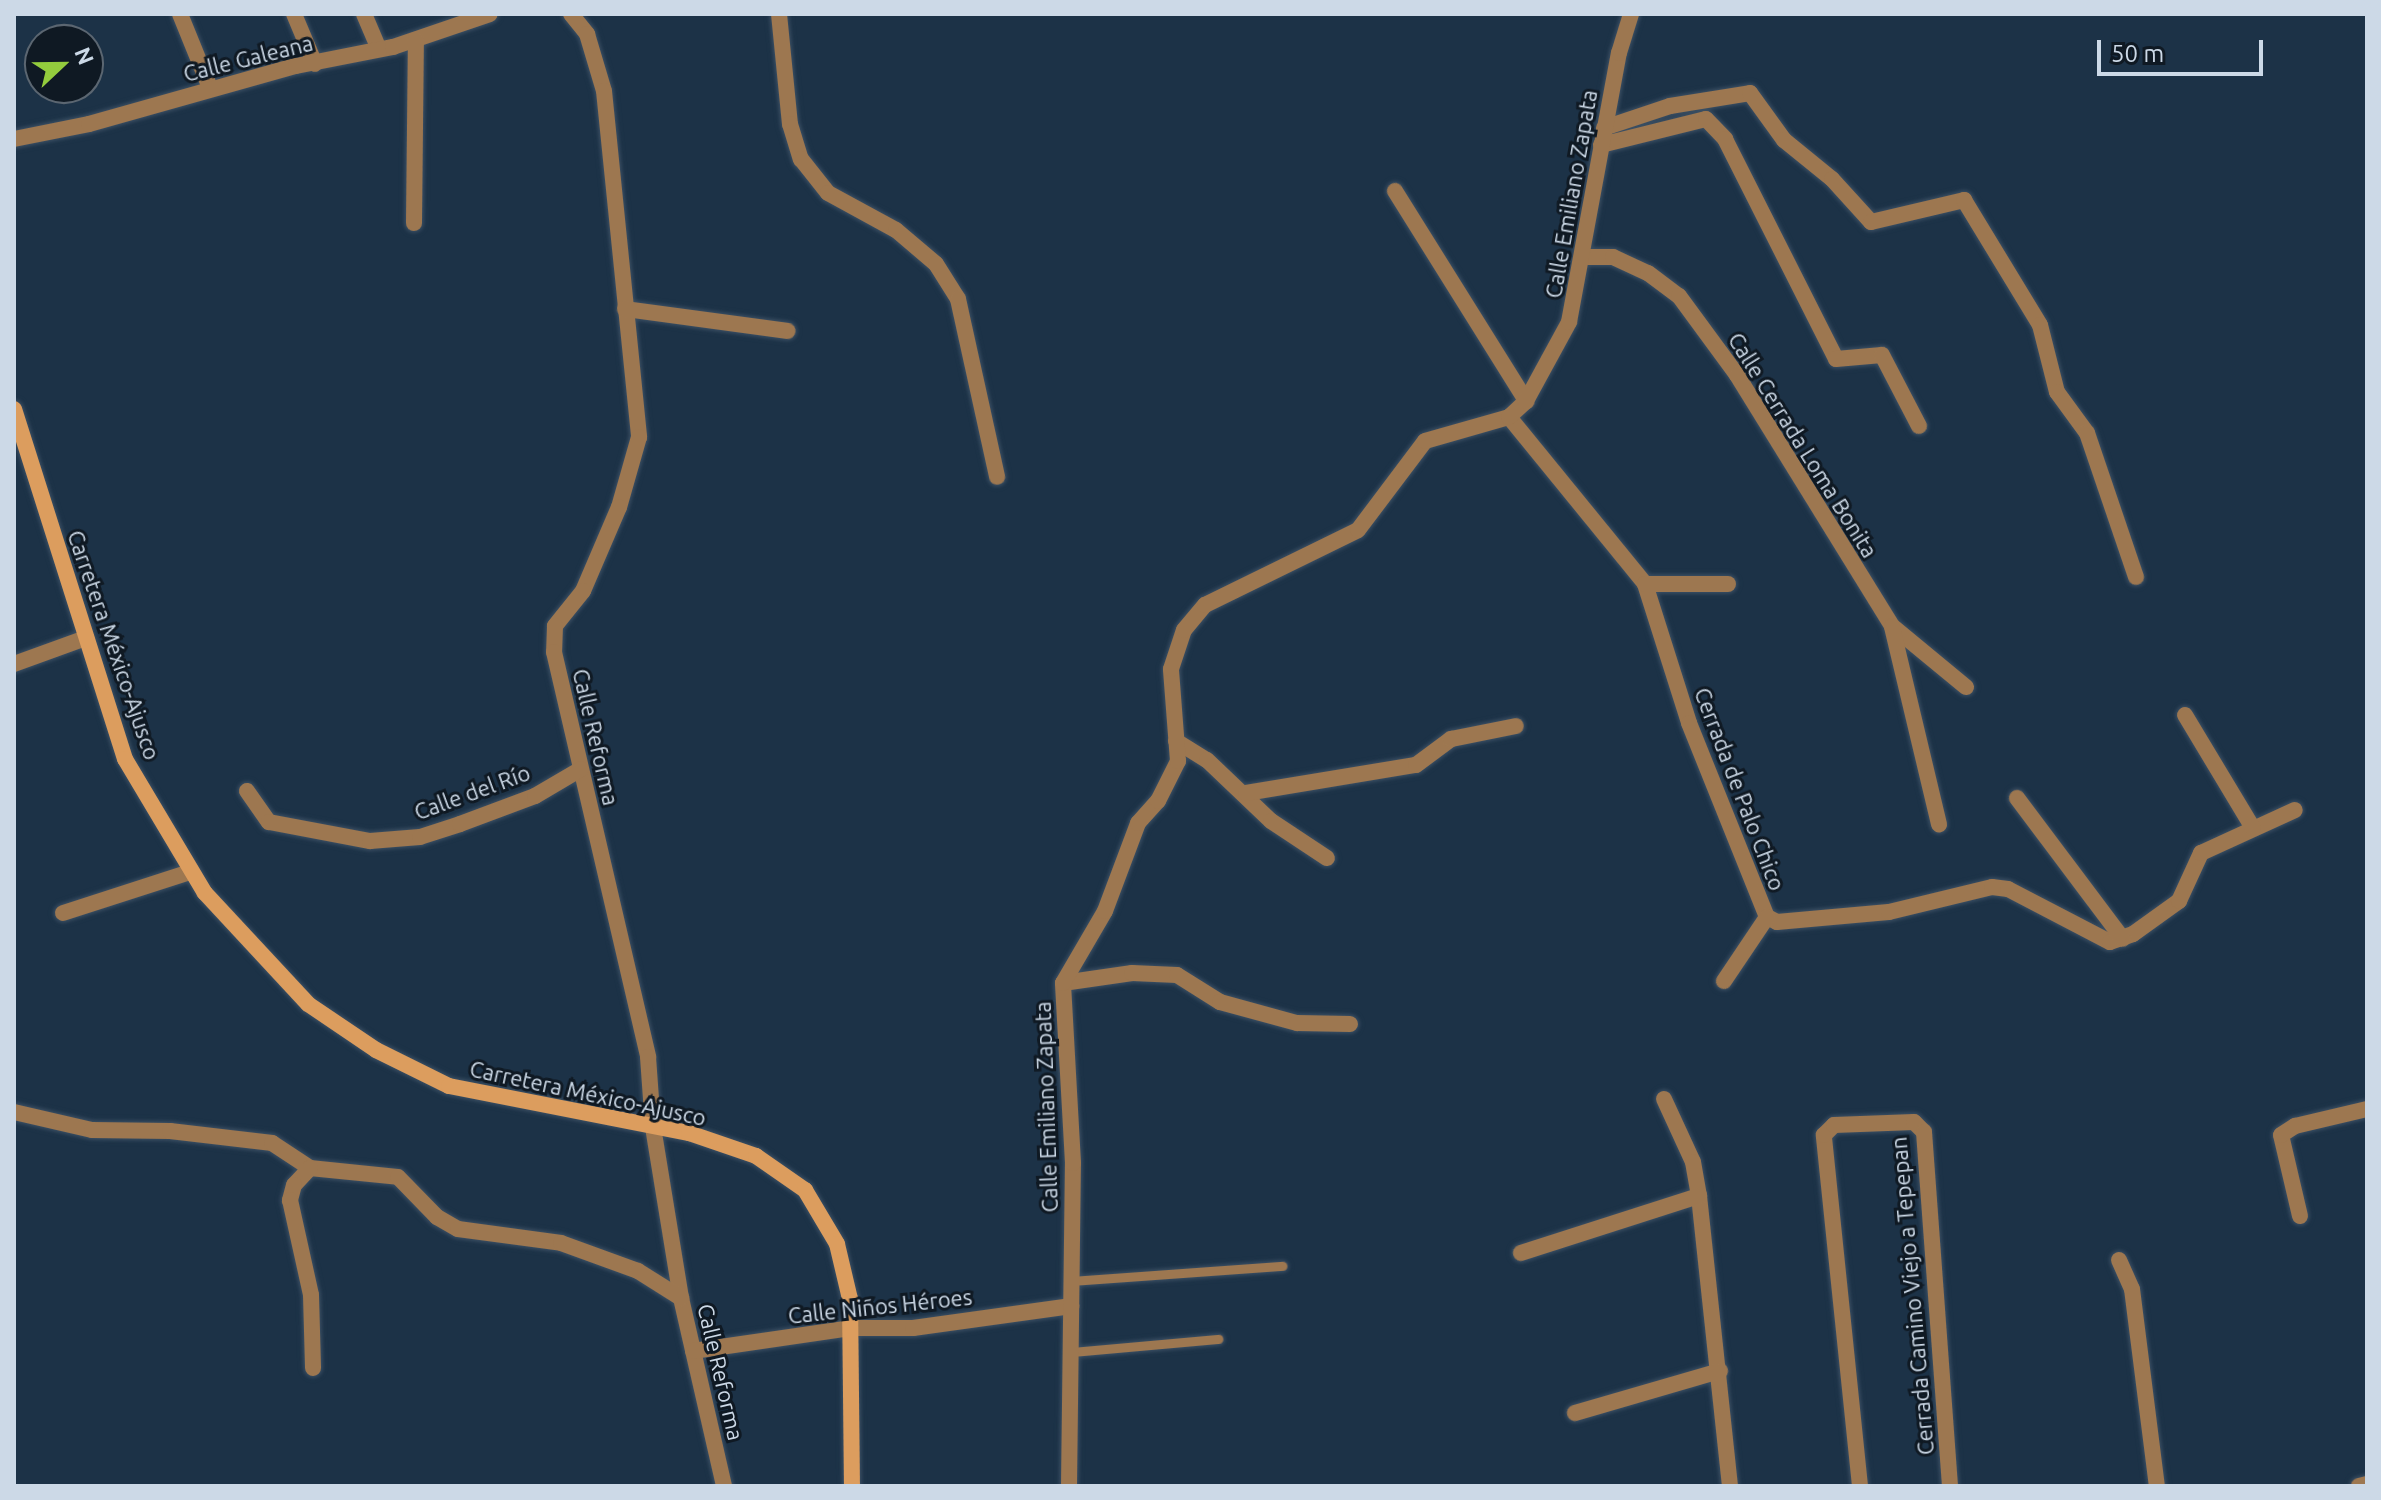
<!DOCTYPE html>
<meta charset="utf-8">
<style>
body{margin:0}
#map{position:relative;width:2381px;height:1500px;overflow:hidden;background:#1c3247;font-family:Ubuntu,sans-serif}
div>[style]{position:absolute}
.roads{filter:drop-shadow(0 0 2px #3c5064) drop-shadow(0 0 2px #3c5064)}
.lane>*{height:9px;margin:-4.5px;padding:0 4.5px;transform-origin:4.5px;border-radius:4.5px;background:#9d7750}
.street>*{height:16px;margin:-8px;padding:0 8px;transform-origin:8px;border-radius:8px;background:#9d7750}
.secondary>*{height:16px;margin:-8px;padding:0 8px;transform-origin:8px;border-radius:8px;background:#dc9d5e}
span{translate:-50% -50%;white-space:nowrap;text-align:center;line-height:1.15;-webkit-text-stroke:6px #0f1923;paint-order:stroke}
.street-label{font-size:22px;color:#ccd9e7}
.frame{position:absolute;inset:0;border:16px solid #ccd9e7;pointer-events:none}
.north{position:absolute;left:24px;top:24px;width:80px;height:80px;box-sizing:border-box;background:#0f1923;border:2px solid #5b6671;border-radius:50%;rotate:68deg;font-size:22px;font-weight:700;line-height:32px;text-align:center;color:#ccd9e7}
.north::after{content:'';display:block;margin:auto;width:28px;height:36px;background:#93cc3d;clip-path:polygon(50% 0,100% 100%,50% 72%,0 100%)}
.scale{position:absolute;left:2097px;top:40px;width:166px;height:36px;box-sizing:border-box;border:4px solid #ccd9e7;border-top:0;padding-left:10px;font-size:24px;line-height:28px;white-space:nowrap;color:#ccd9e7;-webkit-text-stroke:6px #0f1923;paint-order:stroke}
</style>
<div id="map">
<div class="roads">
<div class="lane">
<i style="left:1072px;top:1281px;width:211px;rotate:-4.1deg"></i>
<i style="left:1071px;top:1352px;width:148px;rotate:-5.1deg"></i>
</div>
<div class="street">
<i style="left:180px;top:14px;width:80px;rotate:67.9deg"></i>
<i style="left:294px;top:14px;width:54px;rotate:67.2deg"></i>
<i style="left:364px;top:14px;width:38px;rotate:67deg"></i>
<i style="left:571px;top:14px;width:26px;rotate:51deg"></i>
<i style="left:587px;top:34px;width:59px;rotate:73.4deg"></i>
<i style="left:604px;top:91px;width:348px;rotate:84.2deg"></i>
<i style="left:639px;top:437px;width:73px;rotate:105.9deg"></i>
<i style="left:619px;top:507px;width:91px;rotate:113.2deg"></i>
<i style="left:583px;top:591px;width:45px;rotate:128.7deg"></i>
<i style="left:555px;top:626px;width:26px;rotate:92deg"></i>
<i style="left:554px;top:652px;width:416px;rotate:76.9deg"></i>
<i style="left:648px;top:1057px;width:70px;rotate:85.9deg"></i>
<i style="left:653px;top:1127px;width:173px;rotate:80.7deg"></i>
<i style="left:681px;top:1298px;width:193px;rotate:77.1deg"></i>
<i style="left:779px;top:14px;width:111px;rotate:84.3deg"></i>
<i style="left:790px;top:124px;width:37px;rotate:73deg"></i>
<i style="left:801px;top:159px;width:43px;rotate:51.5deg"></i>
<i style="left:828px;top:193px;width:77px;rotate:28.6deg"></i>
<i style="left:896px;top:230px;width:52px;rotate:40.4deg"></i>
<i style="left:936px;top:264px;width:41px;rotate:57.8deg"></i>
<i style="left:958px;top:299px;width:182px;rotate:77.6deg"></i>
<i style="left:1604px;top:128px;width:70px;rotate:-18.4deg"></i>
<i style="left:1670px;top:106px;width:81px;rotate:-9.2deg"></i>
<i style="left:1750px;top:93px;width:58px;rotate:54.1deg"></i>
<i style="left:1784px;top:140px;width:62px;rotate:39.1deg"></i>
<i style="left:1832px;top:179px;width:58px;rotate:47.8deg"></i>
<i style="left:1871px;top:222px;width:96px;rotate:-13.3deg"></i>
<i style="left:1964px;top:200px;width:146px;rotate:58.7deg"></i>
<i style="left:2040px;top:325px;width:69px;rotate:75.8deg"></i>
<i style="left:2057px;top:392px;width:51px;rotate:53.8deg"></i>
<i style="left:2087px;top:433px;width:152px;rotate:71.2deg"></i>
<i style="left:14px;top:139px;width:76px;rotate:-11.3deg"></i>
<i style="left:89px;top:124px;width:215px;rotate:-15.7deg"></i>
<i style="left:296px;top:66px;width:99px;rotate:-11.1deg"></i>
<i style="left:393px;top:47px;width:102px;rotate:-18.8deg"></i>
<i style="left:1601px;top:145px;width:108px;rotate:-13.9deg"></i>
<i style="left:1706px;top:119px;width:28px;rotate:46deg"></i>
<i style="left:1725px;top:139px;width:246px;rotate:63.2deg"></i>
<i style="left:1836px;top:359px;width:46px;rotate:-5deg"></i>
<i style="left:1882px;top:355px;width:80px;rotate:62.5deg"></i>
<i style="left:1395px;top:191px;width:248px;rotate:58deg"></i>
<i style="left:414px;top:223px;width:183px;rotate:-89.4deg"></i>
<i style="left:1583px;top:257px;width:30px"></i>
<i style="left:1613px;top:257px;width:38px;rotate:25deg"></i>
<i style="left:1648px;top:273px;width:39px;rotate:37deg"></i>
<i style="left:1679px;top:296px;width:98px;rotate:53.7deg"></i>
<i style="left:1737px;top:375px;width:295px;rotate:58.3deg"></i>
<i style="left:1892px;top:626px;width:96px;rotate:39.5deg"></i>
<i style="left:625px;top:309px;width:164px;rotate:7.7deg"></i>
<i style="left:1509px;top:417px;width:215px;rotate:50.8deg"></i>
<i style="left:1645px;top:584px;width:146px;rotate:72.4deg"></i>
<i style="left:1689px;top:723px;width:209px;rotate:68.1deg"></i>
<i style="left:1767px;top:917px;width:11px;rotate:27deg"></i>
<i style="left:1777px;top:922px;width:112px;rotate:-5.1deg"></i>
<i style="left:1889px;top:912px;width:106px;rotate:-13.6deg"></i>
<i style="left:1992px;top:887px;width:16px;rotate:7deg"></i>
<i style="left:2008px;top:889px;width:115px;rotate:27.5deg"></i>
<i style="left:2110px;top:942px;width:24px;rotate:-19deg"></i>
<i style="left:2133px;top:934px;width:57px;rotate:-35.7deg"></i>
<i style="left:2179px;top:901px;width:53px;rotate:-65.4deg"></i>
<i style="left:2201px;top:853px;width:103px;rotate:-24.6deg"></i>
<i style="left:1645px;top:584px;width:83px"></i>
<i style="left:1892px;top:627px;width:203px;rotate:76.6deg"></i>
<i style="left:14px;top:664px;width:77px;rotate:-19.9deg"></i>
<i style="left:2185px;top:715px;width:132px;rotate:59deg"></i>
<i style="left:1176px;top:741px;width:36px;rotate:32deg"></i>
<i style="left:1207px;top:760px;width:88px;rotate:43.6deg"></i>
<i style="left:1271px;top:821px;width:67px;rotate:33.5deg"></i>
<i style="left:247px;top:791px;width:38px;rotate:55deg"></i>
<i style="left:269px;top:822px;width:103px;rotate:10.7deg"></i>
<i style="left:370px;top:841px;width:50px;rotate:-4.6deg"></i>
<i style="left:420px;top:837px;width:42px;rotate:-18deg"></i>
<i style="left:460px;top:824px;width:80px;rotate:-20.5deg"></i>
<i style="left:535px;top:796px;width:53px;rotate:-30.4deg"></i>
<i style="left:1246px;top:793px;width:172px;rotate:-9.4deg"></i>
<i style="left:1416px;top:765px;width:44px;rotate:-36.6deg"></i>
<i style="left:1451px;top:739px;width:66px;rotate:-11.3deg"></i>
<i style="left:2017px;top:798px;width:176px;rotate:53.1deg"></i>
<i style="left:63px;top:913px;width:133px;rotate:-17.9deg"></i>
<i style="left:1724px;top:981px;width:77px;rotate:-56.1deg"></i>
<i style="left:1063px;top:983px;width:70px;rotate:-8.2deg"></i>
<i style="left:1132px;top:973px;width:45px;rotate:2.5deg"></i>
<i style="left:1177px;top:975px;width:51px;rotate:32.1deg"></i>
<i style="left:1220px;top:1002px;width:80px;rotate:15.3deg"></i>
<i style="left:1297px;top:1023px;width:53px;rotate:1.1deg"></i>
<i style="left:1664px;top:1099px;width:69px;rotate:65.3deg"></i>
<i style="left:1693px;top:1162px;width:35px;rotate:80deg"></i>
<i style="left:1699px;top:1196px;width:292px;rotate:83.9deg"></i>
<i style="left:14px;top:1112px;width:80px;rotate:13deg"></i>
<i style="left:92px;top:1130px;width:78px;rotate:0.7deg"></i>
<i style="left:170px;top:1131px;width:103px;rotate:6.7deg"></i>
<i style="left:272px;top:1143px;width:45px;rotate:33.3deg"></i>
<i style="left:310px;top:1168px;width:88px;rotate:5.8deg"></i>
<i style="left:398px;top:1177px;width:56px;rotate:45.7deg"></i>
<i style="left:437px;top:1217px;width:24px;rotate:30deg"></i>
<i style="left:458px;top:1229px;width:104px;rotate:7.7deg"></i>
<i style="left:561px;top:1243px;width:82px;rotate:20deg"></i>
<i style="left:638px;top:1271px;width:51px;rotate:32.1deg"></i>
<i style="left:310px;top:1168px;width:23px;rotate:133deg"></i>
<i style="left:294px;top:1185px;width:16px;rotate:105deg"></i>
<i style="left:290px;top:1200px;width:97px;rotate:77.5deg"></i>
<i style="left:311px;top:1295px;width:73px;rotate:88.4deg"></i>
<i style="left:2300px;top:1216px;width:83px;rotate:-103.2deg"></i>
<i style="left:2281px;top:1135px;width:17px;rotate:-33deg"></i>
<i style="left:2295px;top:1126px;width:74px;rotate:-13.3deg"></i>
<i style="left:1521px;top:1253px;width:187px;rotate:-17.8deg"></i>
<i style="left:2119px;top:1260px;width:32px;rotate:66deg"></i>
<i style="left:2132px;top:1289px;width:199px;rotate:82.8deg"></i>
<i style="left:693px;top:1351px;width:159px;rotate:-8.3deg"></i>
<i style="left:850px;top:1328px;width:63px"></i>
<i style="left:913px;top:1328px;width:160px;rotate:-7.9deg"></i>
<i style="left:1575px;top:1413px;width:151px;rotate:-16.2deg"></i>
<i style="left:1069px;top:1486px;width:323px;rotate:-89.3deg"></i>
<i style="left:1073px;top:1163px;width:180px;rotate:-93.2deg"></i>
<i style="left:1063px;top:983px;width:83px;rotate:-59.7deg"></i>
<i style="left:1105px;top:911px;width:94px;rotate:-69.4deg"></i>
<i style="left:1138px;top:823px;width:30px;rotate:-48deg"></i>
<i style="left:1158px;top:801px;width:45px;rotate:-63.4deg"></i>
<i style="left:1178px;top:761px;width:92px;rotate:-94.4deg"></i>
<i style="left:1171px;top:669px;width:41px;rotate:-71.6deg"></i>
<i style="left:1184px;top:630px;width:33px;rotate:-50deg"></i>
<i style="left:1205px;top:605px;width:170px;rotate:-26.1deg"></i>
<i style="left:1358px;top:530px;width:111px;rotate:-53deg"></i>
<i style="left:1425px;top:441px;width:87px;rotate:-15.9deg"></i>
<i style="left:1509px;top:417px;width:23px;rotate:-43deg"></i>
<i style="left:1526px;top:401px;width:90px;rotate:-61.4deg"></i>
<i style="left:1569px;top:322px;width:274px;rotate:-79.5deg"></i>
<i style="left:1619px;top:53px;width:41px;rotate:-72.9deg"></i>
<i style="left:1860px;top:1486px;width:353px;rotate:-95.9deg"></i>
<i style="left:1824px;top:1135px;width:14px;rotate:-45deg"></i>
<i style="left:1834px;top:1125px;width:80px;rotate:-2.1deg"></i>
<i style="left:1914px;top:1122px;width:14px;rotate:45deg"></i>
<i style="left:1924px;top:1132px;width:355px;rotate:85.8deg"></i>
<i style="left:2359px;top:1486px;width:8px;rotate:-14deg"></i>
</div>
<div class="secondary">
<i style="left:14px;top:409px;width:367px;rotate:72.4deg"></i>
<i style="left:125px;top:759px;width:156px;rotate:59.2deg"></i>
<i style="left:205px;top:893px;width:151px;rotate:47.1deg"></i>
<i style="left:308px;top:1004px;width:82px;rotate:34.1deg"></i>
<i style="left:376px;top:1050px;width:81px;rotate:26.3deg"></i>
<i style="left:449px;top:1086px;width:245px;rotate:11.1deg"></i>
<i style="left:689px;top:1133px;width:71px;rotate:18.9deg"></i>
<i style="left:756px;top:1156px;width:60px;rotate:34.8deg"></i>
<i style="left:805px;top:1190px;width:63px;rotate:59.3deg"></i>
<i style="left:837px;top:1244px;width:57px;rotate:76.7deg"></i>
<i style="left:850px;top:1299px;width:187px;rotate:89.4deg"></i>
</div>
</div>
<div class="street-label">
<span style="left:248px;top:58px;rotate:-14deg">Calle Galeana</span>
<span style="left:1571px;top:194px;rotate:-80deg">Calle Emiliano Zapata</span>
<span style="left:1803px;top:445px;rotate:58deg">Calle Cerrada Loma Bonita</span>
<span style="left:114px;top:645px;rotate:71deg">Carretera México-Ajusco</span>
<span style="left:596px;top:737px;rotate:77deg">Calle Reforma</span>
<span style="left:1740px;top:789px;rotate:69deg">Cerrada de Palo Chico</span>
<span style="left:472px;top:792px;rotate:-20deg">Calle del Río</span>
<span style="left:588px;top:1093px;rotate:12deg">Carretera México-Ajusco</span>
<span style="left:1046px;top:1107px;rotate:-92deg">Calle Emiliano Zapata</span>
<span style="left:1912px;top:1296px;rotate:-95deg">Cerrada Camino Viejo a Tepepan</span>
<span style="left:880px;top:1306px;rotate:-6deg">Calle Niños Héroes</span>
<span style="left:721px;top:1372px;rotate:77deg">Calle Reforma</span>
</div>
<div class="frame"></div>
<div class="north">N</div>
<div class="scale">50 m</div>
</div>
